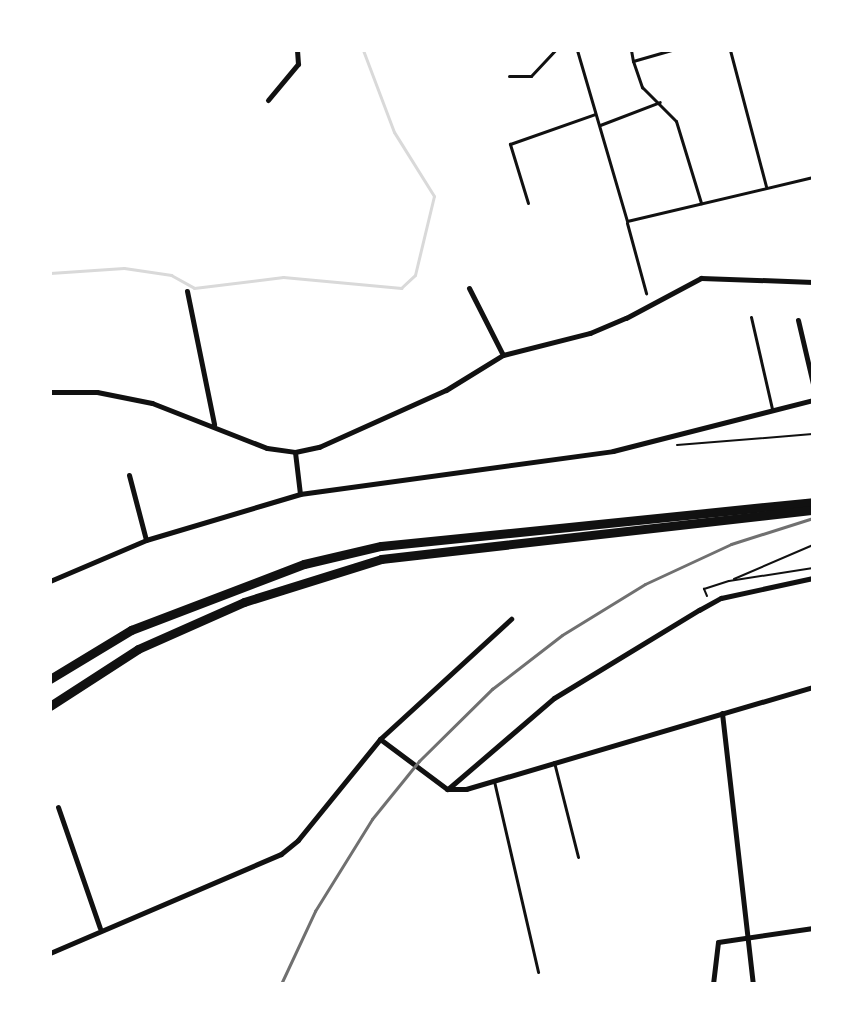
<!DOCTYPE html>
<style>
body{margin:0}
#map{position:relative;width:863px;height:1034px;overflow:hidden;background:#fff;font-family:"Alegreya Sans",sans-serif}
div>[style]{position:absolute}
.stream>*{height:3px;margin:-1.5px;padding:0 1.5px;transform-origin:1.5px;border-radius:1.5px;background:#d9d9d9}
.path>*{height:2px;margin:-1px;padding:0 1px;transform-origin:1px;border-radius:1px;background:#111}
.service>*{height:3px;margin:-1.5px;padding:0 1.5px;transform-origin:1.5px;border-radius:1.5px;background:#111}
.minor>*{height:5px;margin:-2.5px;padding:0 2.5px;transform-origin:2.5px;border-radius:2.5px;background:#111}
.trunk>*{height:9px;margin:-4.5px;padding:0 4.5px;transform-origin:4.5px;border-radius:4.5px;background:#111}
.rail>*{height:3px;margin:-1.5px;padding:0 1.5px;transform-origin:1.5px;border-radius:1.5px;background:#707070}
span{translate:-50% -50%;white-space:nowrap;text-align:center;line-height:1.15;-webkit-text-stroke:6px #fff;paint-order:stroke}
.frame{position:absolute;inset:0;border:52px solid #fff;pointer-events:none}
</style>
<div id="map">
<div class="stream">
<i style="left:50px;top:273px;width:74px;rotate:-3.9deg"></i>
<i style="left:124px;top:268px;width:48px;rotate:8.5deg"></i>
<i style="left:171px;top:275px;width:26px;rotate:29deg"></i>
<i style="left:194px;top:288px;width:90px;rotate:-7deg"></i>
<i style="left:283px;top:277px;width:119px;rotate:5.3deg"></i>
<i style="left:401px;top:288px;width:19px;rotate:-43deg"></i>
<i style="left:415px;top:275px;width:81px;rotate:-76.5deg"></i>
<i style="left:434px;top:196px;width:75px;rotate:-122deg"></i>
<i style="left:394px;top:132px;width:88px;rotate:-110.7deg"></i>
</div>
<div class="path">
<i style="left:677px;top:445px;width:136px;rotate:-4.6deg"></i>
<i style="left:734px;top:579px;width:86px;rotate:-23.3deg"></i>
<i style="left:707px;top:596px;width:8px;rotate:-113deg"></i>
<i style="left:704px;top:589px;width:26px;rotate:-18deg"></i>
<i style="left:729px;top:581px;width:85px;rotate:-8.8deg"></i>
</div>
<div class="service">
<i style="left:577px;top:50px;width:178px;rotate:73.7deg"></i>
<i style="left:627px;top:221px;width:191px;rotate:-13.3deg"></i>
<i style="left:631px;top:50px;width:11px;rotate:80deg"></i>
<i style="left:633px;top:61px;width:40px;rotate:-16deg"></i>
<i style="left:730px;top:50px;width:141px;rotate:75.2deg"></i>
<i style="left:633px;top:61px;width:28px;rotate:71deg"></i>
<i style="left:642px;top:87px;width:48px;rotate:45deg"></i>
<i style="left:676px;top:121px;width:86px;rotate:73deg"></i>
<i style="left:509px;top:76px;width:22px"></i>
<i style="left:531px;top:76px;width:35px;rotate:-47deg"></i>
<i style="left:600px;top:125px;width:64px;rotate:-21deg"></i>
<i style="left:528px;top:203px;width:62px;rotate:-107deg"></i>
<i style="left:510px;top:144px;width:90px;rotate:-19.4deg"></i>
<i style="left:627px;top:223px;width:73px;rotate:74.8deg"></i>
<i style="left:751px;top:317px;width:94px;rotate:77.1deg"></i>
<i style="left:554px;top:762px;width:98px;rotate:75.8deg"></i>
<i style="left:494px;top:781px;width:196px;rotate:77deg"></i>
</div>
<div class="minor">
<i style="left:268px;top:100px;width:47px;rotate:-50.2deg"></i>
<i style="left:298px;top:64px;width:14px;rotate:-94deg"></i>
<i style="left:469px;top:288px;width:75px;rotate:63.1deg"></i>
<i style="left:187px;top:291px;width:136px;rotate:78.5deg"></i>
<i style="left:798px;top:320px;width:66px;rotate:76.8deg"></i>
<i style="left:50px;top:392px;width:47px"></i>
<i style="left:97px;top:392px;width:56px;rotate:11.3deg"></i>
<i style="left:152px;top:403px;width:123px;rotate:21.4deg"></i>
<i style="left:267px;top:448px;width:28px;rotate:8deg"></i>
<i style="left:295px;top:452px;width:25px;rotate:-12deg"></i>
<i style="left:319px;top:447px;width:139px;rotate:-24.2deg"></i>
<i style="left:446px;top:390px;width:67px;rotate:-31.6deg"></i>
<i style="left:503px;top:355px;width:90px;rotate:-14.2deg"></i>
<i style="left:590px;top:333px;width:39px;rotate:-23deg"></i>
<i style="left:626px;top:318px;width:85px;rotate:-28.1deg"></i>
<i style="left:701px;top:278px;width:112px;rotate:2deg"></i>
<i style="left:295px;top:452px;width:42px;rotate:83.2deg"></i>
<i style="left:129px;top:475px;width:67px;rotate:75.3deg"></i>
<i style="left:50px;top:581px;width:104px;rotate:-23.1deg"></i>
<i style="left:146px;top:540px;width:161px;rotate:-16.6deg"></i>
<i style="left:300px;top:494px;width:316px;rotate:-7.8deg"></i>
<i style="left:613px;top:451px;width:206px;rotate:-14.3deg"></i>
<i style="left:722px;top:713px;width:273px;rotate:83.5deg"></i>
<i style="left:380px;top:739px;width:84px;rotate:36.7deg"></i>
<i style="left:447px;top:789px;width:19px"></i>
<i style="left:466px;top:789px;width:362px;rotate:-16.4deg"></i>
<i style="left:449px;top:788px;width:138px;rotate:-40.6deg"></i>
<i style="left:554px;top:698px;width:170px;rotate:-31.3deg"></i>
<i style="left:699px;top:610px;width:25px;rotate:-29deg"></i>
<i style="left:721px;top:598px;width:94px;rotate:-12.3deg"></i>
<i style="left:58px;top:807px;width:128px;rotate:70.9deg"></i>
<i style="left:50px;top:953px;width:251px;rotate:-23.2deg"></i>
<i style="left:281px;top:854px;width:22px;rotate:-39deg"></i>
<i style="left:298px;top:840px;width:130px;rotate:-50.9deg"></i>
<i style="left:380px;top:739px;width:178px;rotate:-42.5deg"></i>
<i style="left:713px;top:984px;width:42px;rotate:-83.2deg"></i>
<i style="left:718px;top:942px;width:96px;rotate:-8.4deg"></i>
</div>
<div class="trunk">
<i style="left:50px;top:679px;width:95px;rotate:-31.2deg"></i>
<i style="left:131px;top:630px;width:185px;rotate:-20.9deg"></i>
<i style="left:304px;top:564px;width:79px;rotate:-13.2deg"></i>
<i style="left:381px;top:546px;width:434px;rotate:-5.8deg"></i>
<i style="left:50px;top:706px;width:105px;rotate:-32.9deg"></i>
<i style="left:138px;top:649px;width:116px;rotate:-23.9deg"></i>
<i style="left:244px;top:602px;width:144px;rotate:-17.4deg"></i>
<i style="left:381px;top:559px;width:435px;rotate:-6.5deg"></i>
</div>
<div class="rail">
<i style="left:281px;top:984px;width:81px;rotate:-65deg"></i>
<i style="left:315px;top:911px;width:108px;rotate:-58.2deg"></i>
<i style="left:372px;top:819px;width:75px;rotate:-51deg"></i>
<i style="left:419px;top:761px;width:103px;rotate:-44.6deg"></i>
<i style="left:492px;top:689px;width:88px;rotate:-37.6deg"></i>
<i style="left:562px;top:635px;width:97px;rotate:-31.6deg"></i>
<i style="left:645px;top:584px;width:95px;rotate:-24.9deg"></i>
<i style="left:731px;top:544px;width:86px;rotate:-17.6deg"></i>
</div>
<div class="frame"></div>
</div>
